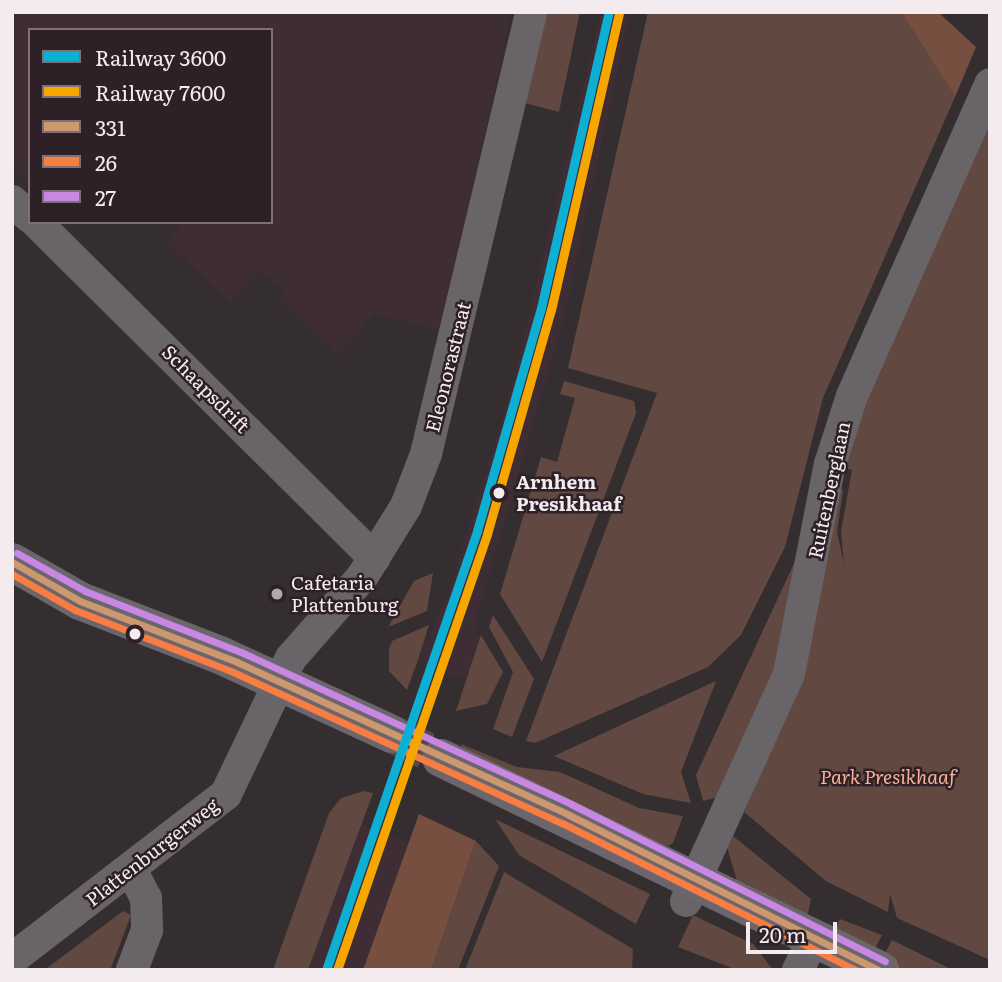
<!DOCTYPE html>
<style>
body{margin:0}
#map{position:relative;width:1002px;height:982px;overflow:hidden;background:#342e31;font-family:Literata,serif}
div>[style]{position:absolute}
.built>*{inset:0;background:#3f2d36}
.green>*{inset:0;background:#614840}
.forest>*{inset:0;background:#764f41}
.secondary-tunnel>*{height:38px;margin-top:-19px;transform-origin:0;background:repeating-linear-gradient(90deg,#514a4e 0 38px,transparent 0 57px)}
.street>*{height:32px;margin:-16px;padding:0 16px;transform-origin:16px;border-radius:16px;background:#696468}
.secondary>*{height:38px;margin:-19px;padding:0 19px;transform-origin:19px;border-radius:19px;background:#6b656c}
.bus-1>*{height:7px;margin:-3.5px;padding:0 3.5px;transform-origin:3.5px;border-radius:3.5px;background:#cd976f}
.bus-2>*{height:7px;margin:-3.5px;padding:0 3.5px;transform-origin:3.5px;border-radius:3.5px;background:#f77d43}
.bus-3>*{height:7px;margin:-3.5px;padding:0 3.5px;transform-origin:3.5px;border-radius:3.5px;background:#c787e3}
.rail-1>*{height:9px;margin:-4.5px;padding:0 4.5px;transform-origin:4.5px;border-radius:4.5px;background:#0dafd3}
.rail-2>*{height:9px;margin:-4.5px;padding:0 4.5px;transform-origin:4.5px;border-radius:4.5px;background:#f7a600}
.dots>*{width:19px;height:19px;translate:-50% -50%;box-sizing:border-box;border:4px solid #2e2027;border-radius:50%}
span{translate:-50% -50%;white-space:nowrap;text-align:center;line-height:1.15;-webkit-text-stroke:5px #2e2027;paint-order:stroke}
.street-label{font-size:19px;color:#f4ebef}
.stop-label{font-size:19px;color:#f4ebef;font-weight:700}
.left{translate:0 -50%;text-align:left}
.poi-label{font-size:19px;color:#f4ebef}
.park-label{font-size:19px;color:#fab196;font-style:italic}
.frame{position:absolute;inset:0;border:14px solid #f4ebef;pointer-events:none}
.legend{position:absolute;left:28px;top:28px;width:245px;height:196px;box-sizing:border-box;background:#2e2027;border:2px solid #7d7177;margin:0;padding:9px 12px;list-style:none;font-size:21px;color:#f4ebef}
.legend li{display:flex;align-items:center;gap:14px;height:35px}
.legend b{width:35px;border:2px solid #7d7177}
.scale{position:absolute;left:746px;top:922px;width:91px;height:32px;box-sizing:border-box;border:4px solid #f4ebef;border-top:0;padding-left:9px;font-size:21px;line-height:24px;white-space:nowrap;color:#f4ebef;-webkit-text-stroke:5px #2e2027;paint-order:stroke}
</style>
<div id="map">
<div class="built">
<i style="clip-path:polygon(12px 12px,512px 12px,440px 330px,375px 314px,338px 356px,278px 299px,284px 290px,260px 271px,231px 302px,166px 242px,183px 222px,271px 222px,271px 30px,30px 30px,30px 185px,12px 169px)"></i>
<i style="clip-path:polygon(601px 12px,630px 12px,565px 313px,479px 610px,475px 633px,481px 635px,466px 681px,418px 660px,447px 597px,511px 391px)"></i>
<i style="clip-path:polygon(362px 825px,409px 843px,363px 970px,308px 970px)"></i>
</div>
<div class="green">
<i style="clip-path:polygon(539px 12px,580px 12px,559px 112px,521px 102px)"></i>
<i style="clip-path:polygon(648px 12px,901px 12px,955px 97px,823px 398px,785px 547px,741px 635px,708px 667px,535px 743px,526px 741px,657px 393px,568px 368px)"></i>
<i style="clip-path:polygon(984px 124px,990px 130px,990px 960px,897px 918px,890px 894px,888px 912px,826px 881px,744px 812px,789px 709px,837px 489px,843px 490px,837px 532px,844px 564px,841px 531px,852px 470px,841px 467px,849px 434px)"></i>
<i style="clip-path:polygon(564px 381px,634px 401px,636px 413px,542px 662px,500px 594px,541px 457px,557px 462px,575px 398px,560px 394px)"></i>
<i style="clip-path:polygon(803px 544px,786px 642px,722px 796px,703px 801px,696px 775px)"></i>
<i style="clip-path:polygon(433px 573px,427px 611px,388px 627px,414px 581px)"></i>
<i style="clip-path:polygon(493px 615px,534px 679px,512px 737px,493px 729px,513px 672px,489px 627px)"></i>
<i style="clip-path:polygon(429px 625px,418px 660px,407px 690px,389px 671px,389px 649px,392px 641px)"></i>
<i style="clip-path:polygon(481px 635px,503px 672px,487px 704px,456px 711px)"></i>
<i style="clip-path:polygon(716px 681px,681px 772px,691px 803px,643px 794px,554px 756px)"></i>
<i style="clip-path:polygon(461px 744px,517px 767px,560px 772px,639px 808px,683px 816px,673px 843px,668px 846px,467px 761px)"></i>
<i style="clip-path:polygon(364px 791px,373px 793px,308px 970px,273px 970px,329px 813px,341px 798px)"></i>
<i style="clip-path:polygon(495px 819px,650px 894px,636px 924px,519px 855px)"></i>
<i style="clip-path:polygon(733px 836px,811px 899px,806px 923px,738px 884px,727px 847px)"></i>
<i style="clip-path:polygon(476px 841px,499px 866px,458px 970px,431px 970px)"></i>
<i style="clip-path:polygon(504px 872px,633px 949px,632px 970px,465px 970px)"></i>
<i style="clip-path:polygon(123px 911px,131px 915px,111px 968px,47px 968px)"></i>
<i style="clip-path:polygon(693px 915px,753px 944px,773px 970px,737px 970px,678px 947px)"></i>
<i style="clip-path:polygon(840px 919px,882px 935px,871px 956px,831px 935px)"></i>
<i style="clip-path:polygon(892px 940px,953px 970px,898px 970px,881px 961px)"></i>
</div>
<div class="forest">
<i style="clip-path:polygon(901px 12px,938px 12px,976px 47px,955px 97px)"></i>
<i style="clip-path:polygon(419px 814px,476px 841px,431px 970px,363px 970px)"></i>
</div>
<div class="secondary-tunnel">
<i style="left:392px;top:734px;width:55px;rotate:26.1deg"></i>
</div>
<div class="street">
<i style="left:12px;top:201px;width:24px;rotate:42deg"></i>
<i style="left:36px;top:222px;width:477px;rotate:44.8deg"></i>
<i style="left:131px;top:869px;width:33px;rotate:63deg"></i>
<i style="left:146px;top:898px;width:32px;rotate:88deg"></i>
<i style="left:147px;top:930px;width:43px;rotate:110.6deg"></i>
<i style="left:686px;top:901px;width:249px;rotate:-65.6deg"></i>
<i style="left:789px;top:674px;width:214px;rotate:-79deg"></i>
<i style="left:830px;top:464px;width:71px;rotate:-72.1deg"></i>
<i style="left:852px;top:396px;width:341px;rotate:-66.1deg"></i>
<i style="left:12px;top:959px;width:270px;rotate:-37.6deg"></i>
<i style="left:226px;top:794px;width:151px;rotate:-64.5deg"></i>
<i style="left:291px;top:658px;width:108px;rotate:-48.8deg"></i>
<i style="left:362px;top:577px;width:84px;rotate:-58.2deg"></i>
<i style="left:406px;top:506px;width:56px;rotate:-69deg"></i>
<i style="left:426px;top:454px;width:454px;rotate:-76.6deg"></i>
<i style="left:798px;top:970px;width:37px;rotate:-64deg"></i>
</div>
<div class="secondary">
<i style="left:12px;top:562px;width:78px;rotate:29.8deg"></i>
<i style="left:80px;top:601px;width:150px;rotate:21.1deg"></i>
<i style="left:220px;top:655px;width:189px;rotate:24.7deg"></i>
<i style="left:441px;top:758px;width:488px;rotate:25.8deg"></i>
</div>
<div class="bus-1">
<i style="left:12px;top:562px;width:78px;rotate:29.8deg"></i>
<i style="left:80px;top:601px;width:168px;rotate:21.2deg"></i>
<i style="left:237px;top:662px;width:363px;rotate:24.7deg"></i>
<i style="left:567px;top:814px;width:349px;rotate:26.6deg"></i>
</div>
<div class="bus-2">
<i style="left:12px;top:574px;width:73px;rotate:29.7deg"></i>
<i style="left:75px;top:610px;width:170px;rotate:21.4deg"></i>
<i style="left:233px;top:672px;width:362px;rotate:24.7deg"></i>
<i style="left:562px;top:823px;width:329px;rotate:26.6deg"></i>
</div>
<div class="bus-3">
<i style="left:17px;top:553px;width:78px;rotate:29.2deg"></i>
<i style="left:85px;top:591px;width:168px;rotate:21.4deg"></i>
<i style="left:241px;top:652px;width:363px;rotate:24.7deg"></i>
<i style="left:571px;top:804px;width:351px;rotate:26.6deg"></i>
</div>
<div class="rail-1">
<i style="left:326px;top:970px;width:464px;rotate:-71deg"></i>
<i style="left:477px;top:531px;width:232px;rotate:-74deg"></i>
<i style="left:541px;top:308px;width:304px;rotate:-77.1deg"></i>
</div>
<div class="rail-2">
<i style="left:337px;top:970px;width:461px;rotate:-71deg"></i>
<i style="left:487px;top:534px;width:233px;rotate:-74.1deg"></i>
<i style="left:551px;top:310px;width:304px;rotate:-77.1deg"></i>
</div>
<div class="dots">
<i style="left:499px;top:493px;background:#f4ebef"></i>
<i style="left:277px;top:594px;background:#b1a9ac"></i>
<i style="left:135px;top:634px;background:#f4ebef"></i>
</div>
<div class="street-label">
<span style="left:448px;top:367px;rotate:-76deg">Eleonorastraat</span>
<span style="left:206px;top:389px;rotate:45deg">Schaapsdrift</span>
<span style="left:829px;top:490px;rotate:-78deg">Ruitenberglaan</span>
<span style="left:152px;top:852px;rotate:-38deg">Plattenburgerweg</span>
</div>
<div class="stop-label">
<span class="left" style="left:516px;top:493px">Arnhem<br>Presikhaaf</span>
</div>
<div class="poi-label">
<span class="left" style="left:291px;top:594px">Cafetaria<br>Plattenburg</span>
</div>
<div class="park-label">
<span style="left:888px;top:777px">Park Presikhaaf</span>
</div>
<div class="frame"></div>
<ul class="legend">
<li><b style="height:9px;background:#0dafd3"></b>Railway 3600</li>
<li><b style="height:9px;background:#f7a600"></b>Railway 7600</li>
<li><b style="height:9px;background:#cd976f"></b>331</li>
<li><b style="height:9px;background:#f77d43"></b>26</li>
<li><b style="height:9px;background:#c787e3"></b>27</li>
</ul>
<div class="scale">20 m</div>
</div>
